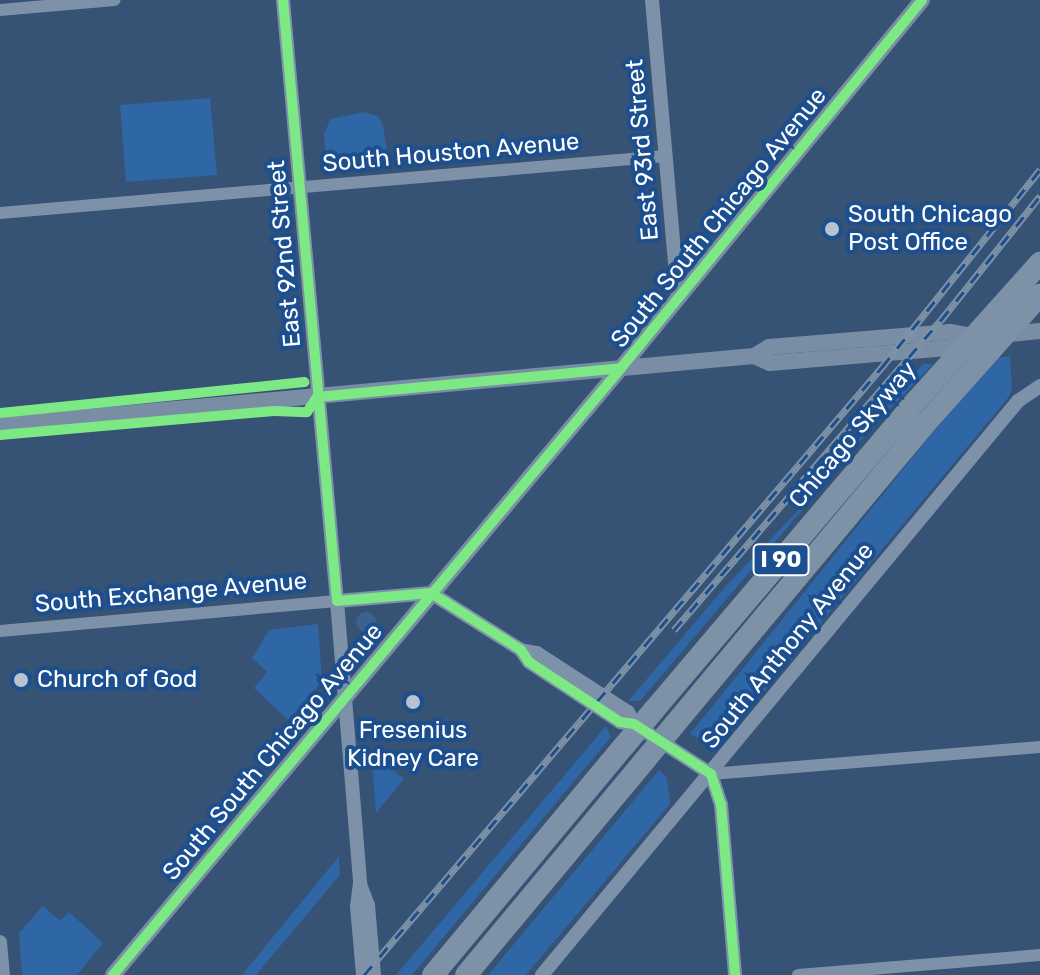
<!DOCTYPE html>
<style>
body{margin:0}
#map{position:relative;width:1040px;height:975px;overflow:hidden;background:#365274;font-family:Rubik,sans-serif}
div>[style]{position:absolute}
.green>*{inset:0;background:#2f66a5}
.water>*{inset:0;background:#3b618d}
.round{border-radius:50%}
.minor>*{height:12px;margin:-6px;padding:0 6px;transform-origin:6px;border-radius:6px;background:#7d92a8}
.tertiary>*{height:14px;margin:-7px;padding:0 7px;transform-origin:7px;border-radius:7px;background:#7d92a8}
.secondary>*{height:16px;margin:-8px;padding:0 8px;transform-origin:8px;border-radius:8px;background:#798da4}
.motorway>*{height:22px;margin:-11px;padding:0 11px;transform-origin:11px;border-radius:11px;background:#7e92a7}
.rail>*{height:7px;margin-top:-3.5px;transform-origin:0;background:repeating-linear-gradient(90deg,#1b4f8f 0 12px,#7e92a7 0 24px);box-sizing:border-box;border-block:2px solid #7e92a7}
.motorway-bridge>*{height:22px;margin:-11px;padding:0 11px;transform-origin:11px;border-radius:11px;background:#7e92a7}
.cycleway>*{height:10px;margin:-5px;padding:0 5px;transform-origin:5px;border-radius:5px;background:#7ce984}
.dots>*{width:22px;height:22px;translate:-50% -50%;box-sizing:border-box;border:4px solid #1b4f8f;border-radius:50%}
span{translate:-50% -50%;white-space:nowrap;text-align:center;line-height:1.15;-webkit-text-stroke:8px #1b4f8f;paint-order:stroke}
.shield-label span{padding:2px 6px;background:#1b4f8f;border:2px solid;border-radius:6px;-webkit-text-stroke-width:0}
.shield-label{font-size:22px;color:#fff;font-weight:700}
.street-label{font-size:24px;color:#fff}
.poi-label{font-size:24px;color:#fff}
.left{translate:0 -50%;text-align:left}
</style>
<div id="map">
<div class="green">
<i style="clip-path:polygon(210px 98px,217px 175px,126px 182px,120px 105px)"></i>
<i style="clip-path:polygon(363px 112px,378px 116px,383px 125px,388px 157px,326px 162px,324px 133px,331px 119px)"></i>
<i style="clip-path:polygon(1010px 356px,1012px 390px,1008px 398px,725px 738px,700px 739px,690px 734px,934px 431px,998px 358px)"></i>
<i style="clip-path:polygon(923px 364px,933px 364px,870px 430px,640px 701px,628px 701px,726px 586px,804px 504px)"></i>
<i style="clip-path:polygon(318px 624px,322px 681px,288px 720px,254px 688px,267px 672px,252px 658px,269px 630px)"></i>
<i style="clip-path:polygon(606px 726px,611px 737px,412px 975px,396px 975px)"></i>
<i style="clip-path:polygon(371px 752px,404px 779px,376px 813px)"></i>
<i style="clip-path:polygon(659px 770px,667px 778px,670px 804px,526px 975px,488px 975px)"></i>
<i style="clip-path:polygon(339px 856px,340px 875px,256px 975px,242px 975px)"></i>
<i style="clip-path:polygon(43px 906px,60px 921px,69px 912px,103px 943px,77px 975px,22px 975px,19px 933px)"></i>
</div>
<div class="water">
<i class="round" style="left:356px;top:612px;width:20px;height:20px"></i>
</div>
<div class="minor">
<i style="left:0;top:10px;width:115px;rotate:-5deg"></i>
<i style="left:0;top:213px;width:668px;rotate:-4.89deg"></i>
<i style="left:0;top:631px;width:338px;rotate:-5.1deg"></i>
<i style="left:711px;top:774px;width:330px;rotate:-4.7deg"></i>
<i style="left:798px;top:975px;width:243px;rotate:-4.7deg"></i>
</div>
<div class="tertiary">
<i style="left:283px;top:0;width:603px;rotate:84.87deg"></i>
<i style="left:337px;top:601px;width:283px;rotate:85.3deg"></i>
<i style="left:360px;top:883px;width:23px;rotate:97deg"></i>
<i style="left:357px;top:906px;width:69px;rotate:85deg"></i>
<i style="left:652px;top:0;width:298px;rotate:85deg"></i>
<i style="left:337px;top:601px;width:94px;rotate:-4.9deg"></i>
<i style="left:431px;top:593px;width:107px;rotate:32.3deg"></i>
<i style="left:521px;top:650px;width:14px;rotate:56deg"></i>
<i style="left:529px;top:662px;width:109px;rotate:33.4deg"></i>
<i style="left:620px;top:722px;width:14px;rotate:8deg"></i>
<i style="left:634px;top:724px;width:92px;rotate:33deg"></i>
<i style="left:711px;top:774px;width:32px;rotate:72deg"></i>
<i style="left:721px;top:804px;width:172px;rotate:85.3deg"></i>
<i style="left:521px;top:650px;width:16px;rotate:11deg"></i>
<i style="left:537px;top:653px;width:108px;rotate:33deg"></i>
<i style="left:628px;top:712px;width:13px;rotate:63deg"></i>
<i style="left:361px;top:887px;width:19px;rotate:69deg"></i>
<i style="left:368px;top:905px;width:70px;rotate:85.1deg"></i>
<i style="left:0;top:942px;width:33px;rotate:85deg"></i>
<i style="left:542px;top:975px;width:746px;rotate:-50.33deg"></i>
<i style="left:1018px;top:401px;width:27px;rotate:-34deg"></i>
</div>
<div class="secondary">
<i style="left:754px;top:356px;width:17px;rotate:24deg"></i>
<i style="left:770px;top:363px;width:181px;rotate:-4.8deg"></i>
<i style="left:950px;top:348px;width:17px;rotate:-21deg"></i>
<i style="left:0;top:425px;width:757px;rotate:-5.23deg"></i>
<i style="left:754px;top:356px;width:17px;rotate:-31deg"></i>
<i style="left:769px;top:347px;width:182px;rotate:-4.7deg"></i>
<i style="left:950px;top:332px;width:29px;rotate:10deg"></i>
<i style="left:979px;top:337px;width:61px;rotate:-5.6deg"></i>
<i style="left:113px;top:975px;width:792px;rotate:-50.07deg"></i>
<i style="left:621px;top:368px;width:475px;rotate:-50.7deg"></i>
</div>
<div class="motorway">
<i style="left:654px;top:710px;width:393px;rotate:-49.7deg"></i>
<i style="left:675px;top:724px;width:391px;rotate:-50.2deg"></i>
<i style="left:433px;top:975px;width:298px;rotate:-50.2deg"></i>
<i style="left:466px;top:975px;width:280px;rotate:-50.2deg"></i>
</div>
<div class="rail">
<i style="left:674px;top:630px;width:409px;rotate:-49.3deg"></i>
<i style="left:941px;top:320px;width:159px;rotate:-51.4deg"></i>
<i style="left:364px;top:975px;width:799px;rotate:-49.57deg"></i>
<i style="left:882px;top:367px;width:253px;rotate:-51.3deg"></i>
</div>
<div class="motorway-bridge">
<i style="left:908px;top:410px;width:198px;rotate:-48.1deg"></i>
<i style="left:925px;top:424px;width:173px;rotate:-48.3deg"></i>
<i style="left:624px;top:746px;width:47px;rotate:-50.2deg"></i>
<i style="left:645px;top:760px;width:47px;rotate:-50.2deg"></i>
</div>
<div class="cycleway">
<i style="left:283px;top:0;width:603px;rotate:84.87deg"></i>
<i style="left:337px;top:601px;width:94px;rotate:-4.9deg"></i>
<i style="left:431px;top:593px;width:107px;rotate:32.3deg"></i>
<i style="left:521px;top:650px;width:14px;rotate:56deg"></i>
<i style="left:529px;top:662px;width:109px;rotate:33.4deg"></i>
<i style="left:620px;top:722px;width:14px;rotate:8deg"></i>
<i style="left:634px;top:724px;width:92px;rotate:33deg"></i>
<i style="left:711px;top:774px;width:32px;rotate:72deg"></i>
<i style="left:721px;top:804px;width:172px;rotate:85.3deg"></i>
<i style="left:317px;top:397px;width:305px;rotate:-5.4deg"></i>
<i style="left:0;top:413px;width:306px;rotate:-5.8deg"></i>
<i style="left:0;top:435px;width:275px;rotate:-5deg"></i>
<i style="left:274px;top:411px;width:33px;rotate:2deg"></i>
<i style="left:307px;top:412px;width:18px;rotate:-56deg"></i>
<i style="left:113px;top:975px;width:792px;rotate:-50.07deg"></i>
<i style="left:621px;top:368px;width:475px;rotate:-50.7deg"></i>
</div>
<div class="dots">
<i style="left:832px;top:229px;background:#b9c2ce"></i>
<i style="left:21px;top:680px;background:#b9c2ce"></i>
<i style="left:413px;top:702px;background:#b9c2ce"></i>
</div>
<div class="shield-label">
<span style="left:781px;top:560px">I 90</span>
</div>
<div class="street-label">
<span style="left:643px;top:150px;rotate:-95deg">East 93rd Street</span>
<span style="left:451px;top:153px;rotate:-5deg">South Houston Avenue</span>
<span style="left:719px;top:218px;rotate:-51deg">South South Chicago Avenue</span>
<span style="left:285px;top:254px;rotate:-95deg">East 92nd Street</span>
<span style="left:853px;top:435px;rotate:-50deg">Chicago Skyway</span>
<span style="left:171px;top:593px;rotate:-5deg">South Exchange Avenue</span>
<span style="left:788px;top:646px;rotate:-51deg">South Anthony Avenue</span>
<span style="left:273px;top:752px;rotate:-50deg">South South Chicago Avenue</span>
</div>
<div class="poi-label">
<span class="left" style="left:848px;top:229px">South Chicago<br>Post Office</span>
<span class="left" style="left:37px;top:680px">Church of God</span>
<span style="left:413px;top:745px">Fresenius<br>Kidney Care</span>
</div>
</div>
